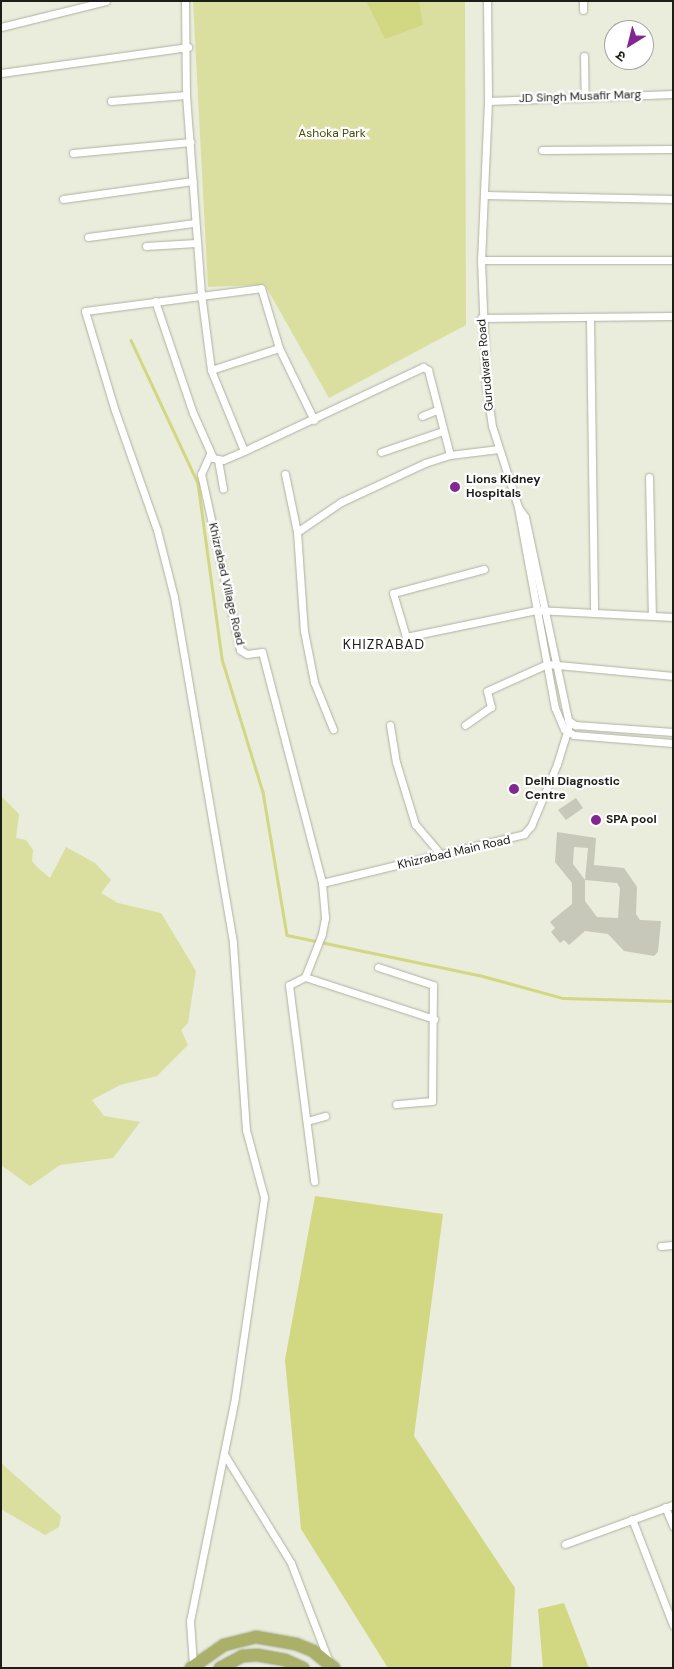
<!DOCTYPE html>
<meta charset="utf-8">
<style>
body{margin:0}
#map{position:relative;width:674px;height:1669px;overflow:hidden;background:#eaecdc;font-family:"DM Sans","Noto Sans Devanagari",sans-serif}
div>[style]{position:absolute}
.green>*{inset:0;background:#dadf9f}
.water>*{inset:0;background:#d2d782}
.stream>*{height:2.5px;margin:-1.25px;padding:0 1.25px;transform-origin:1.25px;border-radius:1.25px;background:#d2d782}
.building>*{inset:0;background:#c7c8b9}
.roads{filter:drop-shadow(0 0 1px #afb0a1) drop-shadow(0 0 1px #afb0a1)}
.street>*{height:7px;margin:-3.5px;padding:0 3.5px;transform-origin:3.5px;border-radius:3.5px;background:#fff}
.highway>*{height:12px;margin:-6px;padding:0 6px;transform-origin:6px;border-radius:6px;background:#abb069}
.dots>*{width:14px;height:14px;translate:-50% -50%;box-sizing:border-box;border:2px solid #fff;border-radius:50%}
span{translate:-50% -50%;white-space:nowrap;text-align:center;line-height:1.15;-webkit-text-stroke:4.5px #fff;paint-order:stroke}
.street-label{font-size:12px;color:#1d1e18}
.park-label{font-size:12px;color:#494b08}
.poi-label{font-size:12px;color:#1d1e18;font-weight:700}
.left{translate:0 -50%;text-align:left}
.neighbourhood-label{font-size:14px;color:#1d1e18;letter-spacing:1px}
.frame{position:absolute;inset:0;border:2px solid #1d1e18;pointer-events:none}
.north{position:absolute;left:604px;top:20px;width:50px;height:50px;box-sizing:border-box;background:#fff;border:1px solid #a5a5a3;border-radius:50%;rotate:216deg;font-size:14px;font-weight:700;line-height:20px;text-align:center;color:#1d1e18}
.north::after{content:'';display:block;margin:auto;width:18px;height:22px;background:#822692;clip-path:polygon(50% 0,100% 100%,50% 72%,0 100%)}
</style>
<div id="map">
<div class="green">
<i style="clip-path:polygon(193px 1px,465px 1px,466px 325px,329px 398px,265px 285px,208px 287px)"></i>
<i style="clip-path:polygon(1px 796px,19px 814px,16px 838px,26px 840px,33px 850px,32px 861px,37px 867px,50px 878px,66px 847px,95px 863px,111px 880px,101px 893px,118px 903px,161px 913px,196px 971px,188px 1023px,181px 1030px,188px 1045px,157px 1076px,120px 1085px,92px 1100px,104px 1116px,140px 1122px,113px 1158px,60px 1165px,30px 1186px,1px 1165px)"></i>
<i style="clip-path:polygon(1px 1463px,61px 1516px,59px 1527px,45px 1535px,1px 1509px)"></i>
</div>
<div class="water">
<i style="clip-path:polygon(366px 1px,419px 1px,423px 25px,385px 39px)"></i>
<i style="clip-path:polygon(315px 1196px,443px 1214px,414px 1436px,515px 1588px,511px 1668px,388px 1668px,301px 1529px,285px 1360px)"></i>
<i style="clip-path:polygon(564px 1603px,589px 1668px,543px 1668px,538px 1609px)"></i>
</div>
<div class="stream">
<i style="left:131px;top:340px;width:158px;rotate:64.9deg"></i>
<i style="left:198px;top:483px;width:178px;rotate:82.2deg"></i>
<i style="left:222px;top:659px;width:139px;rotate:72.9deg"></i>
<i style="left:263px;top:792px;width:145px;rotate:80.5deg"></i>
<i style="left:287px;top:935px;width:196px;rotate:11.8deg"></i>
<i style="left:479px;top:975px;width:87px;rotate:15.3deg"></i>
<i style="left:563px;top:998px;width:110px;rotate:1.6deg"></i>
</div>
<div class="building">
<i style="clip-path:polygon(576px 798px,583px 808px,566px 820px,558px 810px)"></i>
<i style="clip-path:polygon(evenodd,557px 832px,596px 838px,594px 865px,624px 868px,637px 887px,636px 914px,640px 920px,661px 921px,658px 952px,654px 956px,624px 951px,608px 934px,585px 931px,569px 945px,564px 940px,560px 943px,551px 932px,555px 928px,550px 922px,572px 904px,572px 883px,555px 862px,557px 832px,574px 847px,588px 848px,585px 880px,573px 864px,574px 847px,557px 832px,585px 880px,617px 883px,620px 888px,618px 918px,597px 917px,585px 901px,585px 880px)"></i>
</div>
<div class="roads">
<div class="street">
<i style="left:185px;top:1px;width:94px;rotate:89.4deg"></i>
<i style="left:186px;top:95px;width:199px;rotate:85.7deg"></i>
<i style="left:201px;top:293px;width:78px;rotate:82.6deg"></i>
<i style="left:211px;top:370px;width:87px;rotate:67.8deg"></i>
<i style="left:487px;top:1px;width:100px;rotate:89.4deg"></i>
<i style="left:488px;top:101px;width:159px;rotate:92.5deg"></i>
<i style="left:481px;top:260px;width:125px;rotate:87.7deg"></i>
<i style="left:486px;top:385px;width:41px;rotate:81.7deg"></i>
<i style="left:492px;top:426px;width:85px;rotate:72.2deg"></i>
<i style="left:518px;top:507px;width:204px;rotate:79.6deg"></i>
<i style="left:555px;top:708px;width:23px;rotate:67deg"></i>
<i style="left:564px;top:729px;width:12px;rotate:31deg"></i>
<i style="left:574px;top:735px;width:99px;rotate:4.6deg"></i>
<i style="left:583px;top:10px;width:9px;rotate:-90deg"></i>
<i style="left:1px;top:27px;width:108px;rotate:-13.9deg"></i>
<i style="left:584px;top:56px;width:39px;rotate:89deg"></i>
<i style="left:1px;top:73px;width:189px;rotate:-7.9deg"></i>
<i style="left:111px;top:101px;width:75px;rotate:-4.6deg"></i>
<i style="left:488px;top:101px;width:185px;rotate:-2.2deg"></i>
<i style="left:542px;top:150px;width:131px;rotate:-0.4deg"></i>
<i style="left:73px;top:153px;width:118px;rotate:-5.4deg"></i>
<i style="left:484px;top:195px;width:189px;rotate:1.2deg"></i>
<i style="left:63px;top:199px;width:131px;rotate:-7.9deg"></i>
<i style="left:88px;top:237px;width:108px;rotate:-7.5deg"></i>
<i style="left:146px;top:246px;width:50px;rotate:-3.4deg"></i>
<i style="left:481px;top:260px;width:192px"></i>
<i style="left:155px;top:301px;width:118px;rotate:71.3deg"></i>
<i style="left:193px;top:413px;width:49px;rotate:66deg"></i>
<i style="left:213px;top:458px;width:10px;rotate:11deg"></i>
<i style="left:223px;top:460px;width:23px;rotate:-23deg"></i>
<i style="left:244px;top:451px;width:198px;rotate:-25.1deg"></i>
<i style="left:423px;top:367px;width:6px;rotate:31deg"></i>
<i style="left:428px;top:370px;width:88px;rotate:75.5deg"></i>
<i style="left:481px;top:318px;width:192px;rotate:-0.6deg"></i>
<i style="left:590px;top:319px;width:294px;rotate:89.2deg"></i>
<i style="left:211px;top:370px;width:71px;rotate:-17.9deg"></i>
<i style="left:422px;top:416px;width:16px;rotate:-22deg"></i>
<i style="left:381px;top:452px;width:65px;rotate:-18.7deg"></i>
<i style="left:210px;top:454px;width:22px;rotate:114deg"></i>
<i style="left:201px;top:474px;width:180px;rotate:77.5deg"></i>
<i style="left:240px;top:650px;width:8px;rotate:30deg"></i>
<i style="left:247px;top:654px;width:15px;rotate:-8deg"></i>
<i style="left:262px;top:652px;width:239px;rotate:75.4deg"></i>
<i style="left:322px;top:883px;width:35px;rotate:85deg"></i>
<i style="left:325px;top:918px;width:16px;rotate:101deg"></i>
<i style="left:322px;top:934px;width:46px;rotate:111.6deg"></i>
<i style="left:305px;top:977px;width:18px;rotate:153deg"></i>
<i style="left:289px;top:985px;width:198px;rotate:82.7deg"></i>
<i style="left:218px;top:460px;width:29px;rotate:80deg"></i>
<i style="left:285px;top:474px;width:59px;rotate:78.3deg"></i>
<i style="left:297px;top:532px;width:99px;rotate:86deg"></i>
<i style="left:304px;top:631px;width:52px;rotate:78.9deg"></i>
<i style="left:314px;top:682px;width:51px;rotate:68deg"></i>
<i style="left:649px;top:477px;width:138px;rotate:88.8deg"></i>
<i style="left:518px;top:507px;width:12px;rotate:55deg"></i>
<i style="left:525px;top:517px;width:208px;rotate:78deg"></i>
<i style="left:568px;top:720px;width:9px;rotate:36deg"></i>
<i style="left:575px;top:725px;width:98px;rotate:4.1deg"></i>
<i style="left:297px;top:532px;width:53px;rotate:-34.3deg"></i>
<i style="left:341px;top:502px;width:93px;rotate:-24.9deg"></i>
<i style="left:425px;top:463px;width:26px;rotate:-18deg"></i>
<i style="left:450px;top:455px;width:49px;rotate:-7deg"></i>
<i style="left:484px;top:569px;width:94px;rotate:165.2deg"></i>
<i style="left:393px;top:593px;width:46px;rotate:73.5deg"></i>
<i style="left:406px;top:637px;width:133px;rotate:-11.7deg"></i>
<i style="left:536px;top:610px;width:137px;rotate:2.9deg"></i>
<i style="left:390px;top:725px;width:37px;rotate:81deg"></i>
<i style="left:396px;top:762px;width:65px;rotate:73deg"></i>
<i style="left:415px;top:824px;width:42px;rotate:49.8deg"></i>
<i style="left:465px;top:725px;width:32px;rotate:-35deg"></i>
<i style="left:491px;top:707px;width:16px;rotate:-104deg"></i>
<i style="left:487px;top:691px;width:66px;rotate:-24.2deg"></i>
<i style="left:547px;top:664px;width:127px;rotate:5.4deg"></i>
<i style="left:322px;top:883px;width:208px;rotate:-13.6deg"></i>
<i style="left:524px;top:834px;width:11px;rotate:-49deg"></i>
<i style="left:531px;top:826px;width:67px;rotate:-67.2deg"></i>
<i style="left:557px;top:764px;width:44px;rotate:-72.8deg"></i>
<i style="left:378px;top:967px;width:58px;rotate:18.1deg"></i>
<i style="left:433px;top:985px;width:116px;rotate:90.5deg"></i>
<i style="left:432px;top:1101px;width:36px;rotate:175deg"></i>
<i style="left:305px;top:977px;width:136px;rotate:18deg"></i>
<i style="left:307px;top:1121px;width:19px;rotate:-16deg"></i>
<i style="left:661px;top:1246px;width:12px;rotate:-5deg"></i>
<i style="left:224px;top:1454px;width:128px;rotate:58.4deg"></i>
<i style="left:291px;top:1563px;width:106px;rotate:69deg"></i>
<i style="left:665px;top:1507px;width:21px;rotate:67deg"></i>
<i style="left:632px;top:1519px;width:114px;rotate:68.9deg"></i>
<i style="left:565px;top:1544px;width:115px;rotate:-19.9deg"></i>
<i style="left:193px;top:1665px;width:44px;rotate:-93.9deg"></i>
<i style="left:190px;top:1621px;width:228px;rotate:-78.6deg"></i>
<i style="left:235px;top:1397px;width:202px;rotate:-81.7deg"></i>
<i style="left:264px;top:1197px;width:69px;rotate:-105deg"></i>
<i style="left:246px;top:1130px;width:188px;rotate:-94deg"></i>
<i style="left:233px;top:942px;width:350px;rotate:-99.7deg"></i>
<i style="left:174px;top:597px;width:69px;rotate:-104.2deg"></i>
<i style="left:157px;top:530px;width:126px;rotate:-109.4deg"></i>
<i style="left:115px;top:411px;width:104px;rotate:-106.7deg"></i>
<i style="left:85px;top:311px;width:177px;rotate:-7.4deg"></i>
<i style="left:261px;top:288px;width:63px;rotate:73.3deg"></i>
<i style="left:279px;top:348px;width:80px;rotate:64.1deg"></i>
</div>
<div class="highway">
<i style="left:191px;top:1668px;width:40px;rotate:-34.9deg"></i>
<i style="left:224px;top:1645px;width:33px;rotate:-14deg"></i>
<i style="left:256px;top:1637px;width:41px;rotate:9.9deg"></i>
<i style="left:296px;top:1644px;width:18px;rotate:22deg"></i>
<i style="left:313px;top:1651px;width:27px;rotate:39deg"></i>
<i style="left:220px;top:1668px;width:26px;rotate:-28deg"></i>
<i style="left:243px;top:1656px;width:14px;rotate:-4deg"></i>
<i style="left:257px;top:1655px;width:28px;rotate:10deg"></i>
<i style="left:285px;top:1660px;width:20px;rotate:24deg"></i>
</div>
</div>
<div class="dots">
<i style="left:455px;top:487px;background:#822692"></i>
<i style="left:514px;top:789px;background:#822692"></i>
<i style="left:596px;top:820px;background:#822692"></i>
</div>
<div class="street-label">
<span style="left:580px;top:97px;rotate:-2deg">JD Singh Musafir Marg</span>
<span style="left:486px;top:365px;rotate:-95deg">Gurudwara Road</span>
<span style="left:226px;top:584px;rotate:77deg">Khizrabad Village Road</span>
<span style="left:454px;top:853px;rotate:-13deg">Khizrabad Main Road</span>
</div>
<div class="park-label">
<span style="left:332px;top:134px">Ashoka Park</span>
</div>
<div class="poi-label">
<span class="left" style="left:466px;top:487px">Lions Kidney<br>Hospitals</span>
<span class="left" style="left:525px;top:789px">Delhi Diagnostic<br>Centre</span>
<span class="left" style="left:606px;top:820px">SPA pool</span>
</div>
<div class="neighbourhood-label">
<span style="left:384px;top:644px">KHIZRABAD</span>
</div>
<div class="frame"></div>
<div class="north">उ</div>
</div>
